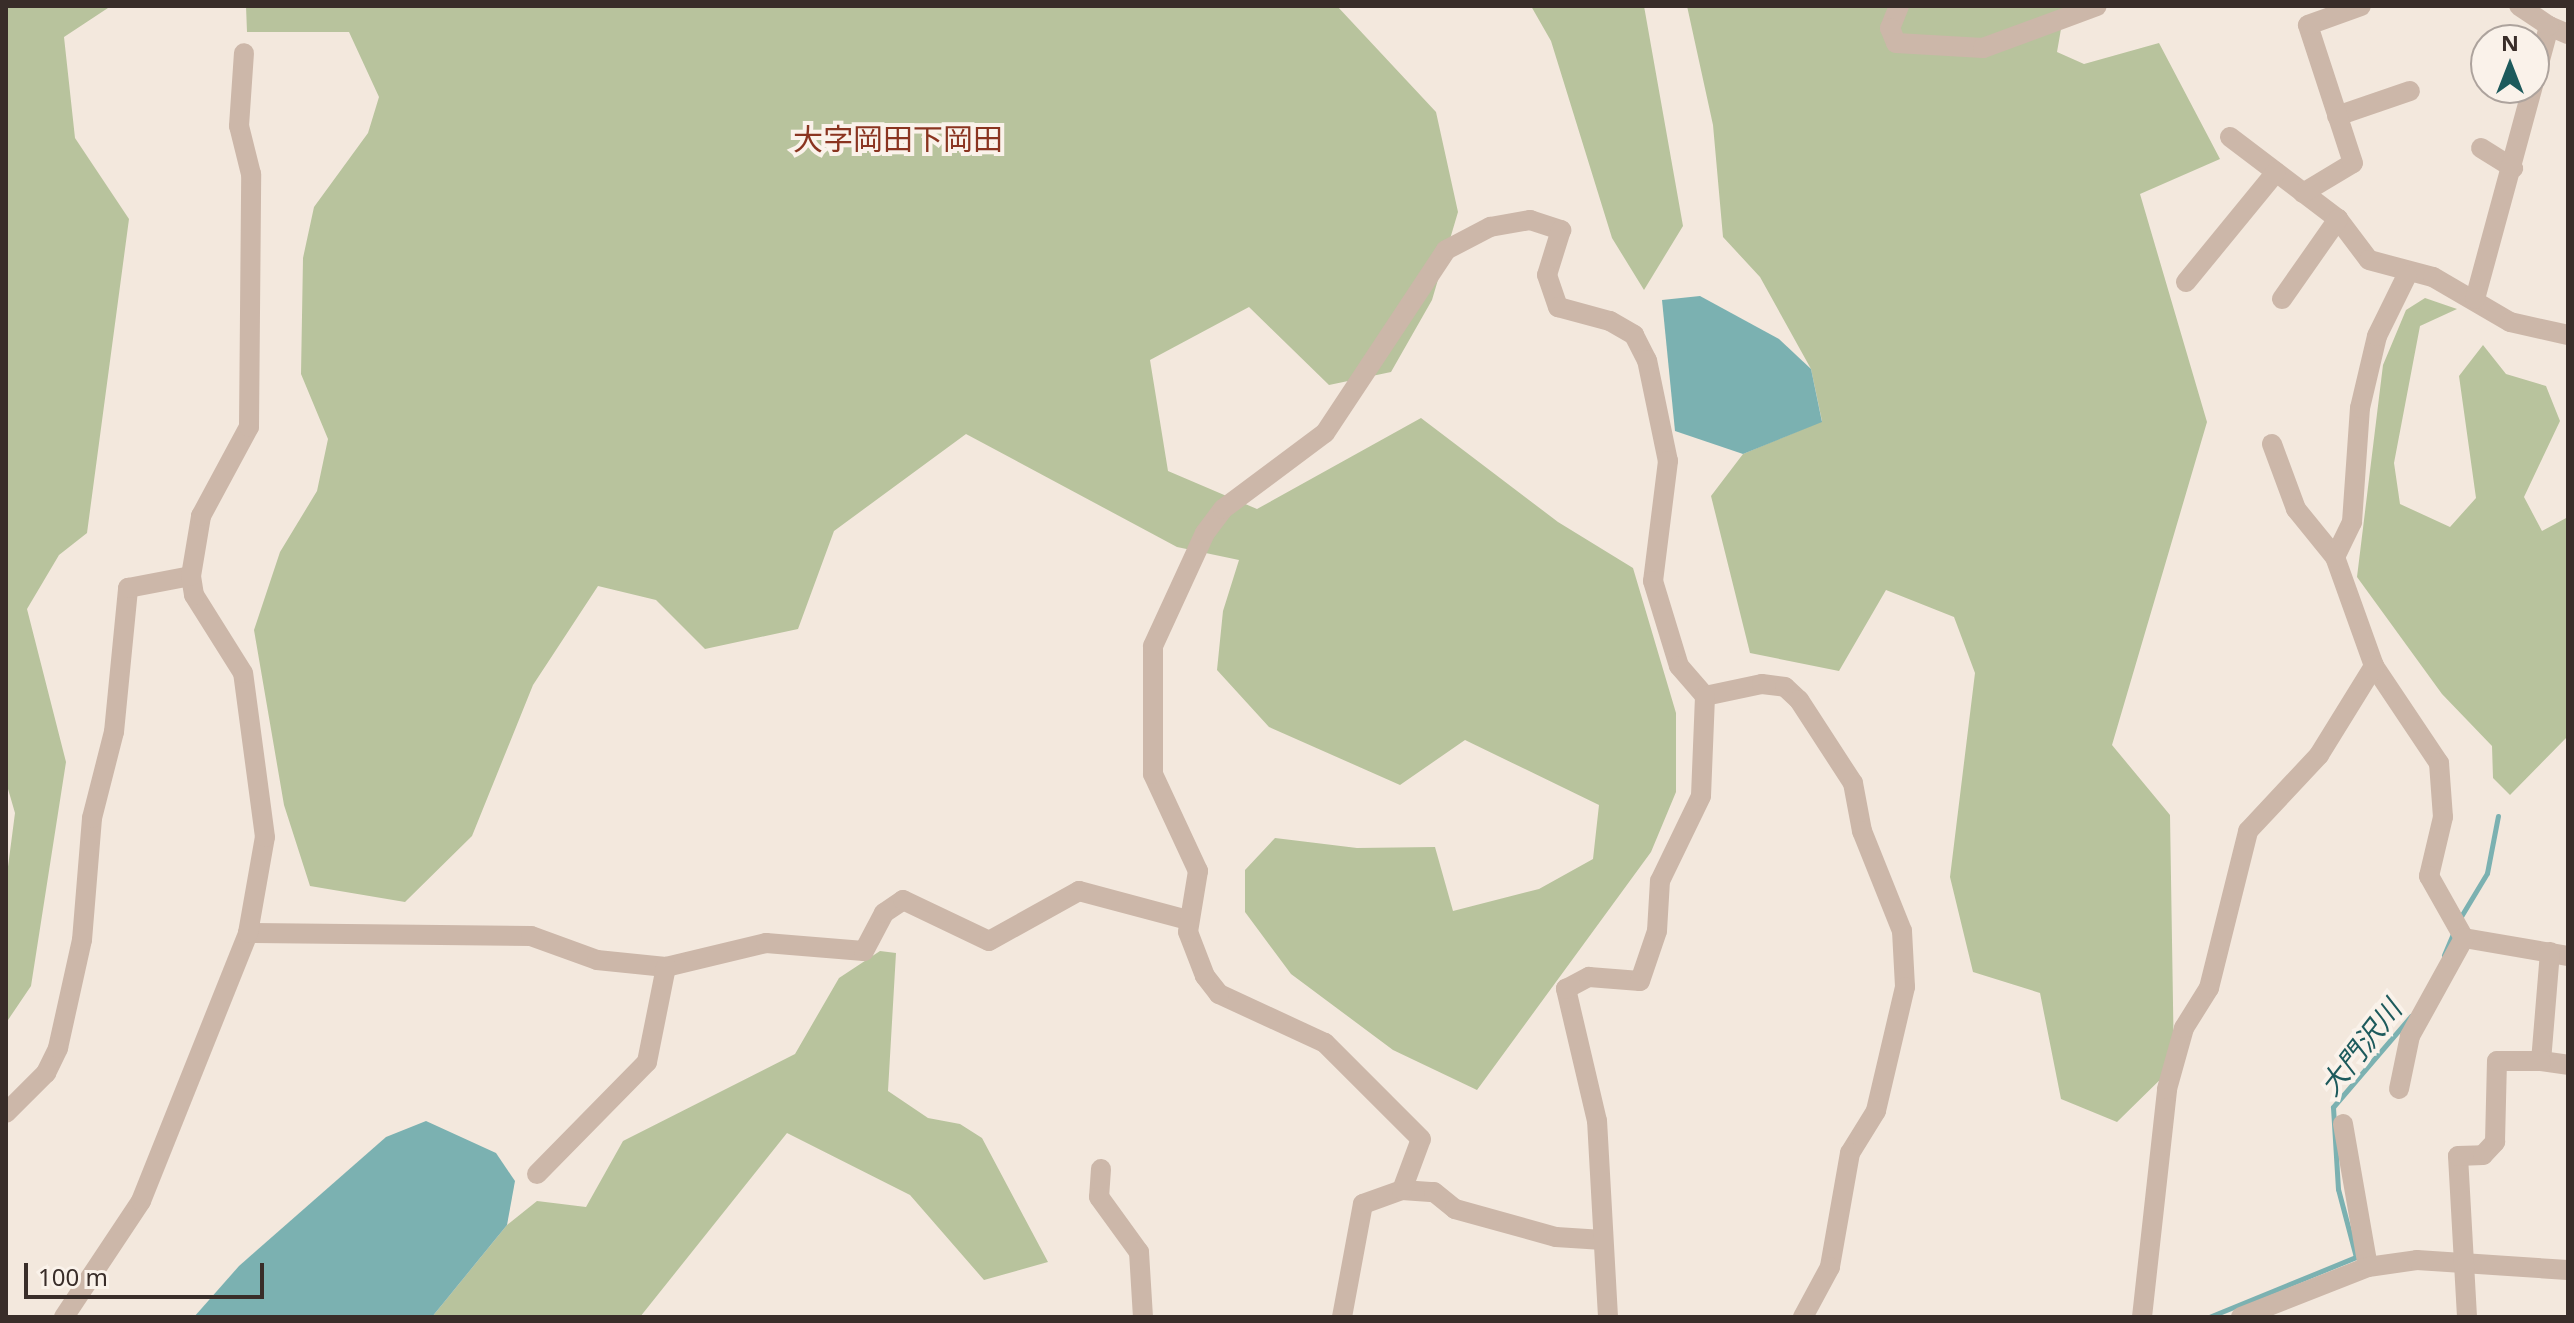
<!DOCTYPE html>
<meta charset="utf-8">
<style>
body{margin:0}
#map{position:relative;width:2574px;height:1323px;overflow:hidden;background:#f3e8dd;font-family:"Noto Sans","Noto Sans JP",sans-serif}
div>[style]{position:absolute}
.green>*{inset:0;background:#b8c39d}
.water>*{inset:0;background:#7bb1b1}
.stream>*{height:5px;margin:-2.5px;padding:0 2.5px;transform-origin:2.5px;border-radius:2.5px;background:#7bb1b1}
.minor>*{height:20px;margin:-10px;padding:0 10px;transform-origin:10px;border-radius:10px;background:#ccb7a9}
span{translate:-50% -50%;white-space:nowrap;text-align:center;line-height:1.15;-webkit-text-stroke:8px #faf2ea;paint-order:stroke}
.water-label{font-size:28px;color:#1d5a5c;font-style:italic}
.quarter-label{font-size:30px;color:#8a3420}
.frame{position:absolute;inset:0;border:8px solid #392d29;pointer-events:none}
.north{position:absolute;left:2470px;top:24px;width:80px;height:80px;box-sizing:border-box;background:#faf2ea;border:2px solid #ada39d;border-radius:50%;rotate:0deg;font-size:22px;font-weight:700;line-height:32px;text-align:center;color:#392d29}
.north::after{content:'';display:block;margin:auto;width:28px;height:36px;background:#1d5a5c;clip-path:polygon(50% 0,100% 100%,50% 72%,0 100%)}
.scale{position:absolute;left:24px;top:1263px;width:240px;height:36px;box-sizing:border-box;border:4px solid #392d29;border-top:0;padding-left:10px;font-size:24px;line-height:28px;white-space:nowrap;color:#392d29;-webkit-text-stroke:6px #faf2ea;paint-order:stroke}
</style>
<div id="map">
<div class="green">
<i style="clip-path:polygon(6px 6px,111px 6px,64px 37px,75px 138px,129px 219px,87px 533px,59px 555px,27px 609px,66px 762px,31px 986px,8px 1020px,6px 882px,15px 813px,6px 782px)"></i>
<i style="clip-path:polygon(246px 6px,1337px 6px,1436px 112px,1458px 212px,1432px 300px,1391px 372px,1329px 385px,1249px 307px,1150px 360px,1168px 471px,1257px 509px,1421px 418px,1558px 522px,1633px 568px,1676px 713px,1676px 792px,1651px 852px,1477px 1090px,1393px 1050px,1291px 974px,1245px 912px,1245px 870px,1275px 838px,1357px 848px,1435px 847px,1453px 911px,1539px 889px,1593px 859px,1599px 805px,1465px 740px,1400px 785px,1269px 727px,1217px 670px,1223px 611px,1239px 560px,1177px 547px,966px 434px,834px 531px,798px 629px,705px 649px,656px 600px,598px 586px,533px 685px,472px 836px,405px 902px,310px 886px,284px 805px,254px 630px,280px 552px,317px 491px,328px 439px,301px 374px,303px 258px,314px 207px,368px 133px,379px 97px,349px 32px,247px 32px)"></i>
<i style="clip-path:polygon(1531px 6px,1644px 6px,1683px 226px,1644px 290px,1612px 238px,1551px 41px)"></i>
<i style="clip-path:polygon(1687px 6px,2065px 6px,2057px 52px,2084px 64px,2159px 43px,2220px 159px,2140px 194px,2207px 422px,2112px 745px,2170px 815px,2174px 1066px,2117px 1122px,2061px 1099px,2040px 993px,1973px 972px,1950px 877px,1975px 673px,1954px 617px,1886px 590px,1839px 671px,1750px 653px,1711px 496px,1743px 454px,1822px 421px,1811px 369px,1760px 277px,1723px 237px,1713px 125px)"></i>
<i style="clip-path:polygon(2425px 298px,2457px 309px,2420px 326px,2394px 463px,2400px 504px,2450px 527px,2476px 498px,2459px 376px,2483px 345px,2506px 374px,2546px 386px,2560px 421px,2524px 497px,2542px 531px,2568px 517px,2568px 736px,2510px 795px,2493px 778px,2492px 746px,2442px 694px,2357px 577px,2383px 365px,2406px 310px)"></i>
<i style="clip-path:polygon(880px 951px,896px 953px,888px 1091px,928px 1118px,960px 1124px,982px 1138px,1048px 1262px,984px 1280px,910px 1195px,787px 1133px,640px 1317px,432px 1317px,507px 1225px,537px 1201px,586px 1207px,623px 1141px,795px 1054px,839px 978px)"></i>
</div>
<div class="water">
<i style="clip-path:polygon(1700px 296px,1779px 339px,1811px 369px,1822px 422px,1743px 454px,1675px 431px,1662px 300px)"></i>
<i style="clip-path:polygon(426px 1121px,496px 1153px,515px 1181px,507px 1225px,432px 1317px,194px 1317px,239px 1266px,386px 1137px)"></i>
</div>
<div class="stream">
<i style="left:2460px;top:918px;width:52px;rotate:-59deg"></i>
<i style="left:2487px;top:873px;width:58px;rotate:-79.1deg"></i>
<i style="left:2444px;top:955px;width:26px;rotate:-67deg"></i>
<i style="left:2209px;top:1317px;width:159px;rotate:-22.2deg"></i>
<i style="left:2356px;top:1257px;width:70px;rotate:-104.8deg"></i>
<i style="left:2338px;top:1189px;width:82px;rotate:-93.5deg"></i>
<i style="left:2333px;top:1107px;width:120px;rotate:-49.4deg"></i>
</div>
<div class="minor">
<i style="left:1899px;top:6px;width:24px;rotate:112deg"></i>
<i style="left:1890px;top:28px;width:16px;rotate:68deg"></i>
<i style="left:1896px;top:43px;width:87px;rotate:3.3deg"></i>
<i style="left:1983px;top:48px;width:121px;rotate:-20.2deg"></i>
<i style="left:2549px;top:26px;width:21px;rotate:23deg"></i>
<i style="left:2337px;top:116px;width:77px;rotate:-18.9deg"></i>
<i style="left:2230px;top:137px;width:136px;rotate:37.2deg"></i>
<i style="left:2338px;top:219px;width:51px;rotate:52.9deg"></i>
<i style="left:2369px;top:260px;width:66px;rotate:14.9deg"></i>
<i style="left:2433px;top:277px;width:89px;rotate:30.3deg"></i>
<i style="left:2510px;top:322px;width:59px;rotate:12.6deg"></i>
<i style="left:2481px;top:148px;width:38px;rotate:32deg"></i>
<i style="left:2303px;top:193px;width:58px;rotate:-31deg"></i>
<i style="left:2353px;top:163px;width:145px;rotate:-108.1deg"></i>
<i style="left:2308px;top:25px;width:56px;rotate:-19.7deg"></i>
<i style="left:2186px;top:282px;width:142px;rotate:-50.7deg"></i>
<i style="left:2282px;top:299px;width:98px;rotate:-55deg"></i>
<i style="left:2475px;top:299px;width:283px;rotate:-74.8deg"></i>
<i style="left:2549px;top:26px;width:36px;rotate:-146deg"></i>
<i style="left:2272px;top:444px;width:69px;rotate:69.7deg"></i>
<i style="left:2296px;top:509px;width:62px;rotate:50.9deg"></i>
<i style="left:2335px;top:557px;width:116px;rotate:70.3deg"></i>
<i style="left:2374px;top:666px;width:117px;rotate:56.2deg"></i>
<i style="left:2439px;top:763px;width:54px;rotate:85.8deg"></i>
<i style="left:2443px;top:817px;width:61px;rotate:103.3deg"></i>
<i style="left:2429px;top:876px;width:71px;rotate:60.6deg"></i>
<i style="left:2335px;top:557px;width:39px;rotate:-64deg"></i>
<i style="left:2352px;top:522px;width:114px;rotate:-86deg"></i>
<i style="left:2360px;top:408px;width:74px;rotate:-76.7deg"></i>
<i style="left:2377px;top:336px;width:68px;rotate:-63.8deg"></i>
<i style="left:248px;top:933px;width:283px;rotate:0.6deg"></i>
<i style="left:531px;top:936px;width:70px;rotate:20deg"></i>
<i style="left:597px;top:960px;width:69px;rotate:5.8deg"></i>
<i style="left:666px;top:967px;width:103px;rotate:-13.5deg"></i>
<i style="left:766px;top:943px;width:98px;rotate:4.7deg"></i>
<i style="left:864px;top:951px;width:43px;rotate:-62.2deg"></i>
<i style="left:884px;top:913px;width:23px;rotate:-34deg"></i>
<i style="left:903px;top:900px;width:95px;rotate:25.5deg"></i>
<i style="left:989px;top:941px;width:103px;rotate:-29.1deg"></i>
<i style="left:1079px;top:891px;width:113px;rotate:14.9deg"></i>
<i style="left:2464px;top:938px;width:106px;rotate:9.8deg"></i>
<i style="left:2550px;top:952px;width:109px;rotate:94.7deg"></i>
<i style="left:2541px;top:1061px;width:27px;rotate:8deg"></i>
<i style="left:2399px;top:1089px;width:54px;rotate:-78.3deg"></i>
<i style="left:2410px;top:1036px;width:112px;rotate:-61.1deg"></i>
<i style="left:6px;top:1113px;width:57px;rotate:-45deg"></i>
<i style="left:46px;top:1073px;width:28px;rotate:-64deg"></i>
<i style="left:58px;top:1048px;width:111px;rotate:-77.5deg"></i>
<i style="left:82px;top:940px;width:122px;rotate:-85.3deg"></i>
<i style="left:92px;top:818px;width:89px;rotate:-75.7deg"></i>
<i style="left:114px;top:732px;width:145px;rotate:-84.4deg"></i>
<i style="left:128px;top:588px;width:64px;rotate:-10.8deg"></i>
<i style="left:2343px;top:1124px;width:145px;rotate:80.1deg"></i>
<i style="left:1101px;top:1169px;width:28px;rotate:94deg"></i>
<i style="left:1099px;top:1197px;width:68px;rotate:54deg"></i>
<i style="left:1139px;top:1252px;width:65px;rotate:86.5deg"></i>
<i style="left:537px;top:1174px;width:157px;rotate:-45.5deg"></i>
<i style="left:647px;top:1062px;width:97px;rotate:-78.7deg"></i>
<i style="left:1402px;top:1190px;width:32px;rotate:4deg"></i>
<i style="left:1434px;top:1192px;width:27px;rotate:39deg"></i>
<i style="left:1455px;top:1209px;width:105px;rotate:15.5deg"></i>
<i style="left:1556px;top:1237px;width:47px;rotate:3.7deg"></i>
<i style="left:64px;top:1317px;width:139px;rotate:-56.4deg"></i>
<i style="left:141px;top:1201px;width:289px;rotate:-68.2deg"></i>
<i style="left:248px;top:933px;width:97px;rotate:-80deg"></i>
<i style="left:265px;top:837px;width:165px;rotate:-97.6deg"></i>
<i style="left:243px;top:673px;width:92px;rotate:-122.1deg"></i>
<i style="left:194px;top:595px;width:19px;rotate:-99deg"></i>
<i style="left:191px;top:576px;width:61px;rotate:-80.5deg"></i>
<i style="left:201px;top:516px;width:101px;rotate:-61.7deg"></i>
<i style="left:249px;top:427px;width:253px;rotate:-89.5deg"></i>
<i style="left:251px;top:174px;width:49px;rotate:-104deg"></i>
<i style="left:239px;top:126px;width:73px;rotate:-86.1deg"></i>
<i style="left:1342px;top:1317px;width:115px;rotate:-79.5deg"></i>
<i style="left:1363px;top:1204px;width:41px;rotate:-19.7deg"></i>
<i style="left:1402px;top:1190px;width:54px;rotate:-69.6deg"></i>
<i style="left:1421px;top:1139px;width:136px;rotate:-135deg"></i>
<i style="left:1325px;top:1043px;width:117px;rotate:-155.2deg"></i>
<i style="left:1219px;top:994px;width:23px;rotate:-128deg"></i>
<i style="left:1205px;top:976px;width:47px;rotate:-111.1deg"></i>
<i style="left:1188px;top:932px;width:62px;rotate:-80.7deg"></i>
<i style="left:1198px;top:871px;width:107px;rotate:-114.9deg"></i>
<i style="left:1153px;top:774px;width:128px;rotate:-90deg"></i>
<i style="left:1153px;top:646px;width:124px;rotate:-65.3deg"></i>
<i style="left:1205px;top:533px;width:30px;rotate:-53deg"></i>
<i style="left:1223px;top:509px;width:127px;rotate:-36.7deg"></i>
<i style="left:1325px;top:433px;width:219px;rotate:-56.5deg"></i>
<i style="left:1446px;top:250px;width:50px;rotate:-27.6deg"></i>
<i style="left:1490px;top:227px;width:41px;rotate:-9.9deg"></i>
<i style="left:1530px;top:220px;width:33px;rotate:18deg"></i>
<i style="left:1561px;top:230px;width:47px;rotate:107.3deg"></i>
<i style="left:1547px;top:275px;width:34px;rotate:71deg"></i>
<i style="left:1558px;top:307px;width:54px;rotate:15.1deg"></i>
<i style="left:1610px;top:321px;width:28px;rotate:30deg"></i>
<i style="left:1634px;top:335px;width:28px;rotate:63deg"></i>
<i style="left:1647px;top:360px;width:103px;rotate:78.3deg"></i>
<i style="left:1668px;top:461px;width:121px;rotate:97.1deg"></i>
<i style="left:1653px;top:581px;width:89px;rotate:73deg"></i>
<i style="left:1679px;top:666px;width:40px;rotate:49deg"></i>
<i style="left:1705px;top:696px;width:58px;rotate:-11.9deg"></i>
<i style="left:1762px;top:684px;width:23px;rotate:7deg"></i>
<i style="left:1785px;top:687px;width:19px;rotate:43deg"></i>
<i style="left:1799px;top:700px;width:99px;rotate:57deg"></i>
<i style="left:1853px;top:783px;width:49px;rotate:79.4deg"></i>
<i style="left:1862px;top:831px;width:108px;rotate:68.2deg"></i>
<i style="left:1902px;top:931px;width:56px;rotate:86.9deg"></i>
<i style="left:1905px;top:987px;width:127px;rotate:103.2deg"></i>
<i style="left:1876px;top:1111px;width:49px;rotate:121.8deg"></i>
<i style="left:1850px;top:1153px;width:116px;rotate:100deg"></i>
<i style="left:1830px;top:1267px;width:57px;rotate:118.4deg"></i>
<i style="left:1608px;top:1317px;width:196px;rotate:-93.2deg"></i>
<i style="left:1597px;top:1121px;width:136px;rotate:-103.2deg"></i>
<i style="left:1566px;top:989px;width:26px;rotate:-28deg"></i>
<i style="left:1589px;top:977px;width:51px;rotate:4.5deg"></i>
<i style="left:1640px;top:981px;width:53px;rotate:-71.2deg"></i>
<i style="left:1657px;top:931px;width:50px;rotate:-86.6deg"></i>
<i style="left:1660px;top:881px;width:94px;rotate:-64.2deg"></i>
<i style="left:1701px;top:796px;width:100px;rotate:-87.7deg"></i>
<i style="left:2142px;top:1317px;width:229px;rotate:-83.7deg"></i>
<i style="left:2167px;top:1089px;width:63px;rotate:-74.4deg"></i>
<i style="left:2184px;top:1028px;width:47px;rotate:-58deg"></i>
<i style="left:2209px;top:988px;width:162px;rotate:-76deg"></i>
<i style="left:2248px;top:831px;width:104px;rotate:-46.9deg"></i>
<i style="left:2319px;top:755px;width:105px;rotate:-58.3deg"></i>
<i style="left:2241px;top:1317px;width:136px;rotate:-21.5deg"></i>
<i style="left:2368px;top:1267px;width:49px;rotate:-8.1deg"></i>
<i style="left:2417px;top:1260px;width:151px;rotate:3.8deg"></i>
<i style="left:2467px;top:1317px;width:161px;rotate:-93.2deg"></i>
<i style="left:2458px;top:1156px;width:25px;rotate:-2deg"></i>
<i style="left:2483px;top:1155px;width:18px;rotate:-47deg"></i>
<i style="left:2495px;top:1142px;width:81px;rotate:-88.6deg"></i>
<i style="left:2497px;top:1061px;width:44px"></i>
</div>
<div class="water-label">
<span style="left:2360px;top:1047px;rotate:-52deg">大門沢川</span>
</div>
<div class="quarter-label">
<span style="left:898px;top:139px">大字岡田下岡田</span>
</div>
<div class="frame"></div>
<div class="north">N</div>
<div class="scale">100 m</div>
</div>
